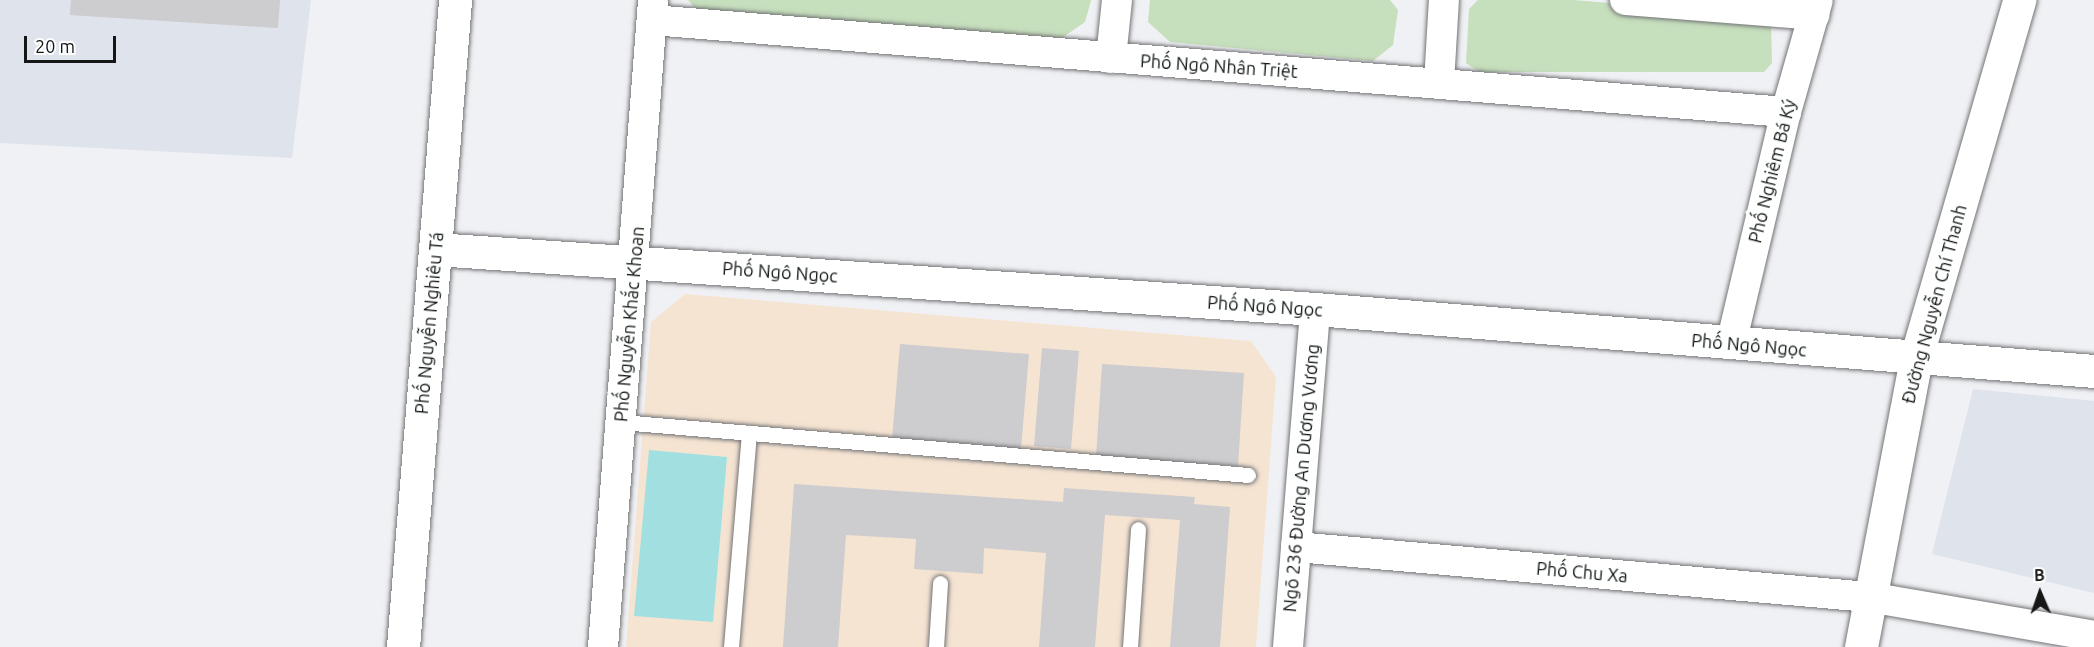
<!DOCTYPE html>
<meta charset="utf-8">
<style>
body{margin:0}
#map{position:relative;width:2094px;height:647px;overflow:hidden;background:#f0f1f4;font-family:Ubuntu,sans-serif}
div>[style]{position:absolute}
.built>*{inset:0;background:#dee3ec}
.education>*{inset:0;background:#f6e4d3}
.green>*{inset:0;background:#c6dfbd}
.water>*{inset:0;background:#a1dfe0}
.building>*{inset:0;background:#cdccce}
.roads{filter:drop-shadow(0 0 2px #737476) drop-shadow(0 0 2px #737476)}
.service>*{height:15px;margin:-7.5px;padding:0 7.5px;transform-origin:7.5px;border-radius:7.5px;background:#fff}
.minor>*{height:30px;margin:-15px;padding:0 15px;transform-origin:15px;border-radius:15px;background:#fff}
.tertiary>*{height:33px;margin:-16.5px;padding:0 16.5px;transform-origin:16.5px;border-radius:16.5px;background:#fff}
.primary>*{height:33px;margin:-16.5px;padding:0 16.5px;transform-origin:16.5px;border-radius:16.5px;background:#fff}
span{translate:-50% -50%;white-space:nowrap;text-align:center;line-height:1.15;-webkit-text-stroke:6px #feffff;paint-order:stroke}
.street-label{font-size:18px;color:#161617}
.north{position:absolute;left:2010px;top:563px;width:60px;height:60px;-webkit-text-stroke:4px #feffff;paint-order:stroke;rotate:358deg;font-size:16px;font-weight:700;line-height:24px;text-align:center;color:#161617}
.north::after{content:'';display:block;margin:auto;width:21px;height:27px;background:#161617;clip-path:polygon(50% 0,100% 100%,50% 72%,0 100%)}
.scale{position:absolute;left:24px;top:36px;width:92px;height:27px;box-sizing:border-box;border:3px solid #161617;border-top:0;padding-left:8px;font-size:18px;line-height:21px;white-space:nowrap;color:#161617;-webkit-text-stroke:4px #feffff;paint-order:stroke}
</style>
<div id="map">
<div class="built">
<i style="clip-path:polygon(0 0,311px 0,292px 158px,0 143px)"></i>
<i style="clip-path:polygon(1973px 389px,2094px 401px,2094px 593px,1932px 554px)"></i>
</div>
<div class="education">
<i style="clip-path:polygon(685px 294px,1251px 341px,1276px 377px,1256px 647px,626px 647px,651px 322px)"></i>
</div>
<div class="green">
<i style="clip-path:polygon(688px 0,1091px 0,1091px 1px,1085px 22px,1059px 40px,696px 9px)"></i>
<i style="clip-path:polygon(1150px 0,1390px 0,1398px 10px,1393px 45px,1373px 61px,1170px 42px,1148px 22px)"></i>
<i style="clip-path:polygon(1478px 0,1573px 0,1758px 15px,1771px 23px,1772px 63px,1764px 72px,1479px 72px,1466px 63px,1469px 9px)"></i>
</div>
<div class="water">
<i style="clip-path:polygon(649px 450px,727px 457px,713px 622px,634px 616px)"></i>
</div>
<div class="building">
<i style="clip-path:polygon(71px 0,280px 0,278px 28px,70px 15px)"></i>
<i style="clip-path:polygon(900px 344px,1029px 354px,1021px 449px,892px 439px)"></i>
<i style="clip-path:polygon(1042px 348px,1079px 351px,1071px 449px,1034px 446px)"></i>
<i style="clip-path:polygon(1102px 364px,1244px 373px,1238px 466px,1096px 457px)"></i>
<i style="clip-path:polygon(794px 484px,1063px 502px,1064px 488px,1195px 497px,1194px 504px,1230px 507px,1220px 647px,1170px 647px,1180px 520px,1105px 515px,1095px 647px,1039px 647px,1046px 553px,984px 548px,983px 574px,914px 569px,916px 539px,846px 535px,838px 647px,783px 647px)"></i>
</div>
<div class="roads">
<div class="service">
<i style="left:621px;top:422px;width:629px;rotate:4.83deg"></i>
<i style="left:731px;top:647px;width:215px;rotate:-85.2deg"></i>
<i style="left:936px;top:647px;width:64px;rotate:-86.4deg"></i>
<i style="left:1130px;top:647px;width:118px;rotate:-86.1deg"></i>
</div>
<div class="minor">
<i style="left:1625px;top:0;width:190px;rotate:4.5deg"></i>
<i style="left:652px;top:20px;width:1138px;rotate:4.64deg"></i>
<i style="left:1111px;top:58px;width:58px;rotate:-84.1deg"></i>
<i style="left:1439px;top:83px;width:83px;rotate:-86.6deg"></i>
<i style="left:1731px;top:344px;width:238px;rotate:-76.7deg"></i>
<i style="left:1786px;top:112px;width:116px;rotate:-74.1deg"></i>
<i style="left:1296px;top:547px;width:575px;rotate:4.99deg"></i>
<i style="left:1869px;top:597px;width:228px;rotate:9.8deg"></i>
<i style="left:603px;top:647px;width:648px;rotate:-85.57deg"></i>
<i style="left:1288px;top:647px;width:339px;rotate:-85.4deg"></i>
</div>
<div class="tertiary">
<i style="left:435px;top:249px;width:882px;rotate:3.9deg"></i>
<i style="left:1315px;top:309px;width:781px;rotate:4.55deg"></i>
<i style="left:403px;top:647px;width:649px;rotate:-85.4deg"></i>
</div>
<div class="primary">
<i style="left:1861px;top:647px;width:294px;rotate:-79.2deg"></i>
<i style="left:1916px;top:358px;width:373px;rotate:-73.9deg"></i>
</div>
</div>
<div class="street-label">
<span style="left:1219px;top:66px;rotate:4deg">Phố Ngô Nhân Triệt</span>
<span style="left:1772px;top:171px;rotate:-76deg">Phố Nghiêm Bá Ký</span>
<span style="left:780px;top:272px;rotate:4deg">Phố Ngô Ngọc</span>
<span style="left:1934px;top:304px;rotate:-75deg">Đường Nguyễn Chí Thanh</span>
<span style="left:1265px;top:306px;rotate:4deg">Phố Ngô Ngọc</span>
<span style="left:429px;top:323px;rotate:-85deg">Phố Nguyễn Nghiêu Tá</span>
<span style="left:629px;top:324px;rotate:-85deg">Phố Nguyễn Khắc Khoan</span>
<span style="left:1749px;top:345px;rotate:5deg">Phố Ngô Ngọc</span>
<span style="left:1301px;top:478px;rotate:-85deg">Ngõ 236 Đường An Dương Vương</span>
<span style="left:1582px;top:572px;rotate:5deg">Phố Chu Xa</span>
</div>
<div class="north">B</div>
<div class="scale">20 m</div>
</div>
